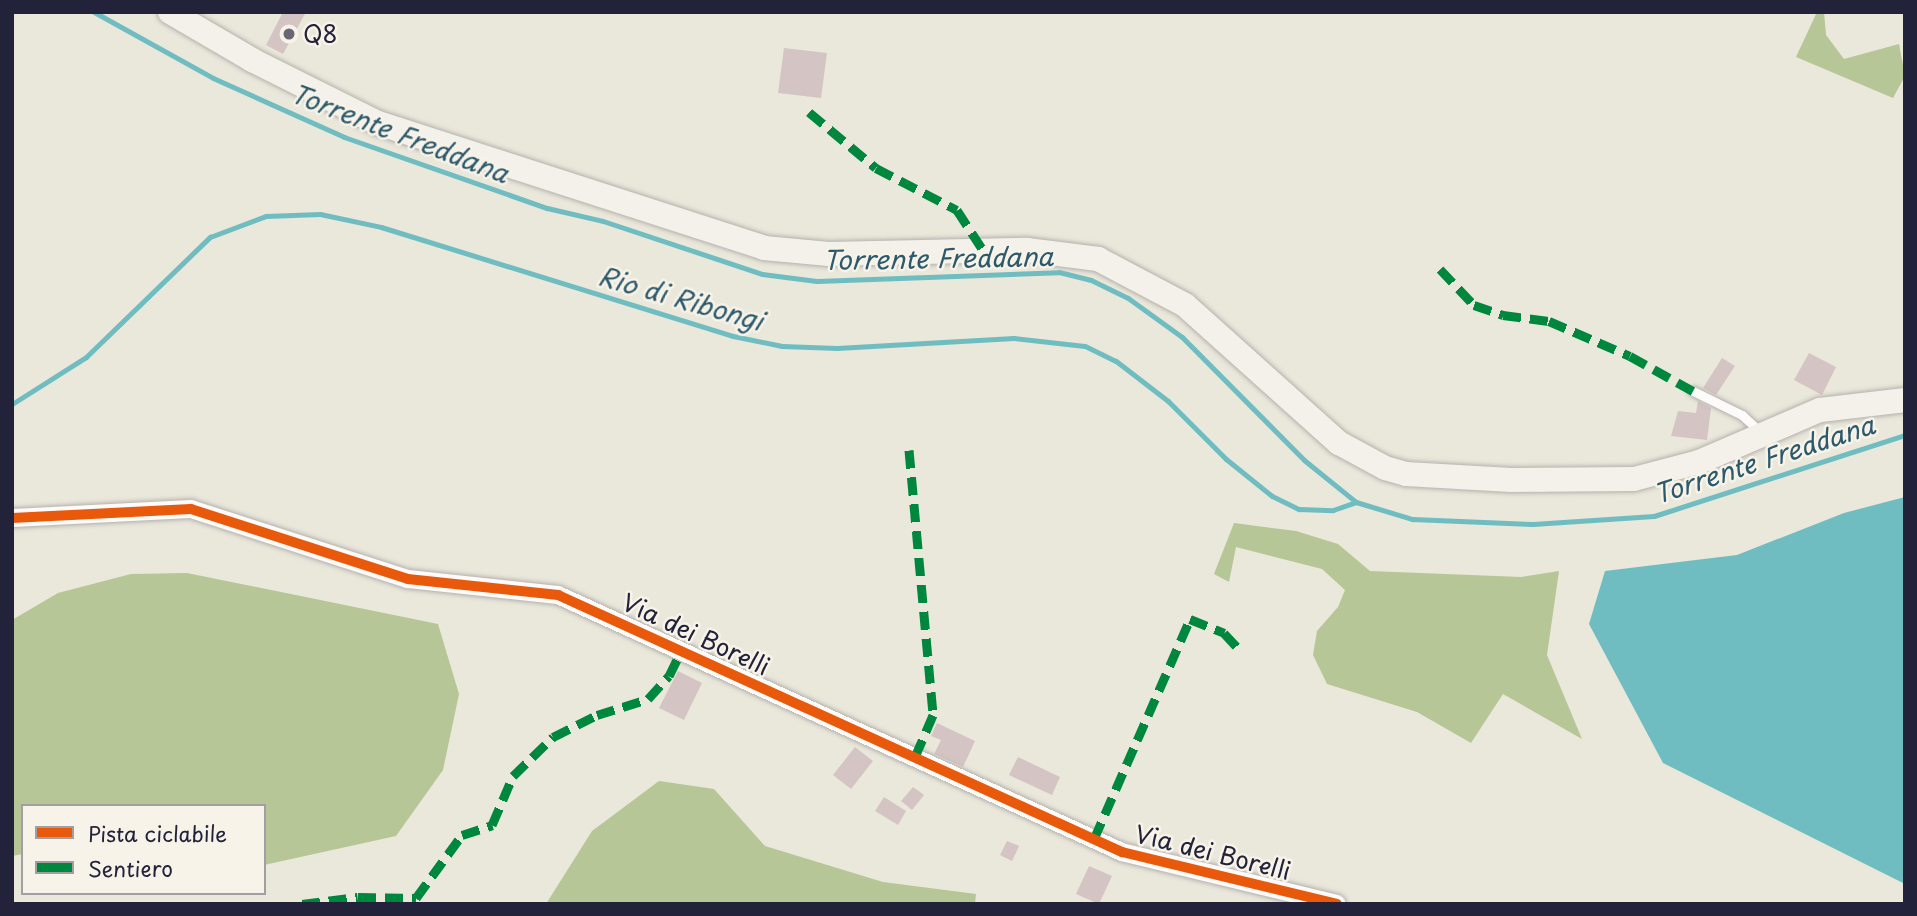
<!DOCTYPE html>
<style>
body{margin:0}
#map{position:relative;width:1917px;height:916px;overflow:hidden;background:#eae7db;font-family:"Playpen Sans",sans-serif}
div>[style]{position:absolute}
.forest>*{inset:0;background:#b7c696}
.water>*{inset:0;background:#6fbdc1}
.stream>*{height:5px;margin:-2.5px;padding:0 2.5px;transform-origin:2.5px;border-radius:2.5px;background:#6fbdc1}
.building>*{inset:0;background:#d4c5c4}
.roads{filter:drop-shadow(0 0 2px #b4b2ad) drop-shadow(0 0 2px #b4b2ad)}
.service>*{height:9px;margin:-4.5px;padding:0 4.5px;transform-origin:4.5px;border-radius:4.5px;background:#fcfbfa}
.minor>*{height:18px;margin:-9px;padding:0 9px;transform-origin:9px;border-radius:9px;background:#fcfbfa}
.secondary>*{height:24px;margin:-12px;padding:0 12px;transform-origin:12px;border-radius:12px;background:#f4f1eb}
.quiet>*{height:9px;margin-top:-4.5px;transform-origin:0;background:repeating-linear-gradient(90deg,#00873e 0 18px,transparent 0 27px)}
.cycleway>*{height:10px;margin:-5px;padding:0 5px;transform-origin:5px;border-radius:5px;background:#e8590c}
.dots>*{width:19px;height:19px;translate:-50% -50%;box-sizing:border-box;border:4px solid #f7f3e8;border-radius:50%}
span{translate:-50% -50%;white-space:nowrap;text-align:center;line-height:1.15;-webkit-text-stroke:5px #f7f3e8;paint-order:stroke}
.poi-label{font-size:24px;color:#22223b}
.left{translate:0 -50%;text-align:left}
.street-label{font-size:24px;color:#22223b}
.water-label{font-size:26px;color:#2c596c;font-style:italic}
.frame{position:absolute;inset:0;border:14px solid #22223b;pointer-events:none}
.legend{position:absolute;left:21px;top:804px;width:245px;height:91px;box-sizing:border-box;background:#f7f3e8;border:2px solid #a29fa3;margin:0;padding:9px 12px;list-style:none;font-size:21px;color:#22223b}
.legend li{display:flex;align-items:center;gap:14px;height:35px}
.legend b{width:35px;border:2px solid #a29fa3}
</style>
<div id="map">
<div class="forest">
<i style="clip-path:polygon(1817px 12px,1824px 12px,1826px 35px,1844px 59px,1899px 44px,1905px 76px,1893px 98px,1796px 57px)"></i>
<i style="clip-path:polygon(1234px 523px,1296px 531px,1338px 544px,1370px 571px,1521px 577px,1559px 571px,1547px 655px,1582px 739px,1503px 694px,1471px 743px,1417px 712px,1327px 684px,1313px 655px,1317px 631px,1338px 607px,1345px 590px,1322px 569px,1236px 547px,1229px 582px,1214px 574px)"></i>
<i style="clip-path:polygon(187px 573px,438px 624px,459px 694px,443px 770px,396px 836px,264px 865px,264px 806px,23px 806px,23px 854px,12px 856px,12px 620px,58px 593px,131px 574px)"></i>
<i style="clip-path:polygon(659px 781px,714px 789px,765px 846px,883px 882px,976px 894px,975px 904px,546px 904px,592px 831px)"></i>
</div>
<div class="water">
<i style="clip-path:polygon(1905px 497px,1905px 884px,1663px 763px,1589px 624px,1605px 571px,1737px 555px,1844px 513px)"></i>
</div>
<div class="stream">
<i style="left:94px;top:12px;width:136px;rotate:29deg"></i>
<i style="left:213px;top:78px;width:144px;rotate:24.2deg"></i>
<i style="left:344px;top:137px;width:215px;rotate:19.3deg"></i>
<i style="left:547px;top:208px;width:57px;rotate:13.1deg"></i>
<i style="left:603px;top:221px;width:168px;rotate:18.4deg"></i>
<i style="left:762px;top:274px;width:55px;rotate:7.3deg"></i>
<i style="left:817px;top:281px;width:242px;rotate:-2.1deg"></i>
<i style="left:1059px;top:272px;width:33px;rotate:14deg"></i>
<i style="left:1091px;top:280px;width:41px;rotate:25.9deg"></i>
<i style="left:1128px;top:298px;width:67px;rotate:35.8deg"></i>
<i style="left:1182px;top:337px;width:173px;rotate:45.2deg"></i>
<i style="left:1304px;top:460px;width:67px;rotate:38.9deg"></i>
<i style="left:1356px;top:502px;width:59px;rotate:16.9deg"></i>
<i style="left:1412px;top:519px;width:121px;rotate:2.4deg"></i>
<i style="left:1533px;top:524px;width:121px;rotate:-3.8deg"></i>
<i style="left:1654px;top:516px;width:264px;rotate:-17.9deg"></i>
<i style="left:12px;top:404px;width:88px;rotate:-32.4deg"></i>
<i style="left:86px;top:357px;width:173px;rotate:-44.1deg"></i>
<i style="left:210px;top:237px;width:60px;rotate:-20.6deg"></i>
<i style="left:266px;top:216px;width:54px;rotate:-2.1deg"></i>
<i style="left:320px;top:214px;width:62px;rotate:12deg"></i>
<i style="left:381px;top:227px;width:368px;rotate:17.2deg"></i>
<i style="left:733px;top:336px;width:50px;rotate:11.5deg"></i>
<i style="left:782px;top:346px;width:55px;rotate:2.1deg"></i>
<i style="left:837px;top:348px;width:177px;rotate:-3.2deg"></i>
<i style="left:1014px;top:338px;width:71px;rotate:6.4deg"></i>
<i style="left:1085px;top:346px;width:34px;rotate:26deg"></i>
<i style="left:1116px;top:361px;width:66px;rotate:37.6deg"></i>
<i style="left:1168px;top:401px;width:82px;rotate:45deg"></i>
<i style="left:1226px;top:459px;width:59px;rotate:38.8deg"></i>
<i style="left:1272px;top:496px;width:30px;rotate:26deg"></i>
<i style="left:1299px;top:509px;width:34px;rotate:2deg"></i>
<i style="left:1333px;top:510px;width:24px;rotate:-19deg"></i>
</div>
<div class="building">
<i style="clip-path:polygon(283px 12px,306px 12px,283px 54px,266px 45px)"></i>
<i style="clip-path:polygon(784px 48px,827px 53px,821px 98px,778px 93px)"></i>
<i style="clip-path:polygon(1809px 353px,1836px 367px,1822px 395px,1794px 380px)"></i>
<i style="clip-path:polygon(1722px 358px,1735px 366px,1716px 395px,1703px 388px)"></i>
<i style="clip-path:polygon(1698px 401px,1711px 408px,1707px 440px,1671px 436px,1678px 411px,1696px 413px)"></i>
<i style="clip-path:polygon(678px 671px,702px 683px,684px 720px,659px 708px)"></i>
<i style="clip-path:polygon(937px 723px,975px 741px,963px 767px,934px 754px,941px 740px,931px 736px)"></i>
<i style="clip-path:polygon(855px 747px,873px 761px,851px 789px,833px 775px)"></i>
<i style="clip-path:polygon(1018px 757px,1060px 777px,1052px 795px,1009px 775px)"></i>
<i style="clip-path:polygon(913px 787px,924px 795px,912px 810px,901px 801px)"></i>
<i style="clip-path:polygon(884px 797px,906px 811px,898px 825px,875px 811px)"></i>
<i style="clip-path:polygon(1007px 841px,1019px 846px,1012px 861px,1000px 855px)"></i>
<i style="clip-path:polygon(1089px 866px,1112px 876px,1099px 904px,1076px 894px)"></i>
</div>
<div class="roads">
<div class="service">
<i style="left:1693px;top:391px;width:55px;rotate:26.1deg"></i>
<i style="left:1742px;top:415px;width:25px;rotate:43deg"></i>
</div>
<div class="minor">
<i style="left:12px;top:518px;width:179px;rotate:-2.9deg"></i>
<i style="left:191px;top:509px;width:228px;rotate:17.9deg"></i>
<i style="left:408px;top:579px;width:151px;rotate:6.1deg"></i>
<i style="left:558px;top:595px;width:620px;rotate:24.5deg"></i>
<i style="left:1122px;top:852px;width:221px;rotate:13.6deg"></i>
</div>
<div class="secondary">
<i style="left:170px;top:12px;width:95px;rotate:30.3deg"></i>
<i style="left:252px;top:60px;width:141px;rotate:26.6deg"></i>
<i style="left:378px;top:123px;width:406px;rotate:17.9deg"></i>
<i style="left:764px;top:248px;width:65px;rotate:5.3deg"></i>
<i style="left:829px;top:254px;width:198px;rotate:-1.2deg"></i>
<i style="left:1027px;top:250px;width:72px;rotate:7.2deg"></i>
<i style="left:1098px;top:259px;width:98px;rotate:27.9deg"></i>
<i style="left:1185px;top:305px;width:207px;rotate:41.9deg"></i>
<i style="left:1339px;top:443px;width:52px;rotate:28.5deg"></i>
<i style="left:1385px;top:468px;width:22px;rotate:16deg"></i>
<i style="left:1406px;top:474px;width:105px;rotate:3.3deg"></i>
<i style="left:1511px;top:480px;width:123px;rotate:-0.5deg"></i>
<i style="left:1634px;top:479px;width:67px;rotate:-14.7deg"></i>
<i style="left:1699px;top:462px;width:132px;rotate:-23.3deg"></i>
<i style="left:1820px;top:410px;width:86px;rotate:-6.7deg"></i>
</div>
</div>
<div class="quiet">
<i style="left:809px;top:112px;width:87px;rotate:39.9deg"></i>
<i style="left:876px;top:168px;width:91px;rotate:27.4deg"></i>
<i style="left:957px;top:210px;width:48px;rotate:57deg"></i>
<i style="left:1440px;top:269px;width:50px;rotate:46.6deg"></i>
<i style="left:1474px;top:305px;width:31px;rotate:19deg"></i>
<i style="left:1503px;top:315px;width:46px;rotate:7.4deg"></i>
<i style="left:1549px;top:321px;width:88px;rotate:23.4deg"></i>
<i style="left:1630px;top:356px;width:72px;rotate:29.1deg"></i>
<i style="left:909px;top:450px;width:266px;rotate:84.8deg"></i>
<i style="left:933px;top:715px;width:46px;rotate:113.2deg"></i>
<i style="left:1094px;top:839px;width:240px;rotate:-66.4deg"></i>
<i style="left:1190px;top:619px;width:37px;rotate:22deg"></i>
<i style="left:1224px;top:633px;width:21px;rotate:47deg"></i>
<i style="left:302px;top:904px;width:56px;rotate:-7.1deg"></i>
<i style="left:358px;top:897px;width:58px;rotate:1deg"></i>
<i style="left:416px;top:898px;width:78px;rotate:-53.9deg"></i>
<i style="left:462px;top:835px;width:32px;rotate:-18deg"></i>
<i style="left:492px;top:825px;width:53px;rotate:-66.8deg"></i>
<i style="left:513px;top:776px;width:56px;rotate:-44.3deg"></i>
<i style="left:553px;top:737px;width:49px;rotate:-26.6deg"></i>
<i style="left:597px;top:715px;width:53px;rotate:-17.4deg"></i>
<i style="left:648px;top:699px;width:31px;rotate:-48deg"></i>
<i style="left:669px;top:676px;width:28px;rotate:-64deg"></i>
</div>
<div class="cycleway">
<i style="left:12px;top:518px;width:179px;rotate:-2.9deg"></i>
<i style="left:191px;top:509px;width:228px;rotate:17.9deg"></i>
<i style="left:408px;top:579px;width:151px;rotate:6.1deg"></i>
<i style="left:558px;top:595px;width:620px;rotate:24.5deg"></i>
<i style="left:1122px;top:852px;width:221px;rotate:13.6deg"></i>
</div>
<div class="dots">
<i style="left:289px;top:34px;background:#686773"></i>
</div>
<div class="poi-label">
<span class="left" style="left:303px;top:34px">Q8</span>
</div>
<div class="street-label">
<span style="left:696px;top:634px;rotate:25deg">Via dei Borelli</span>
<span style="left:1213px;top:852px;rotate:14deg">Via dei Borelli</span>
</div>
<div class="water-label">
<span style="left:400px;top:133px;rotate:21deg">Torrente Freddana</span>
<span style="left:938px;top:258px;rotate:-1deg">Torrente Freddana</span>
<span style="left:681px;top:298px;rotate:16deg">Rio di Ribongi</span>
<span style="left:1764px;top:459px;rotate:-18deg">Torrente Freddana</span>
</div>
<div class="frame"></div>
<ul class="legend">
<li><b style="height:9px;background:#e8590c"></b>Pista ciclabile</li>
<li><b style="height:9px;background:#00873e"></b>Sentiero</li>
</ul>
</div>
